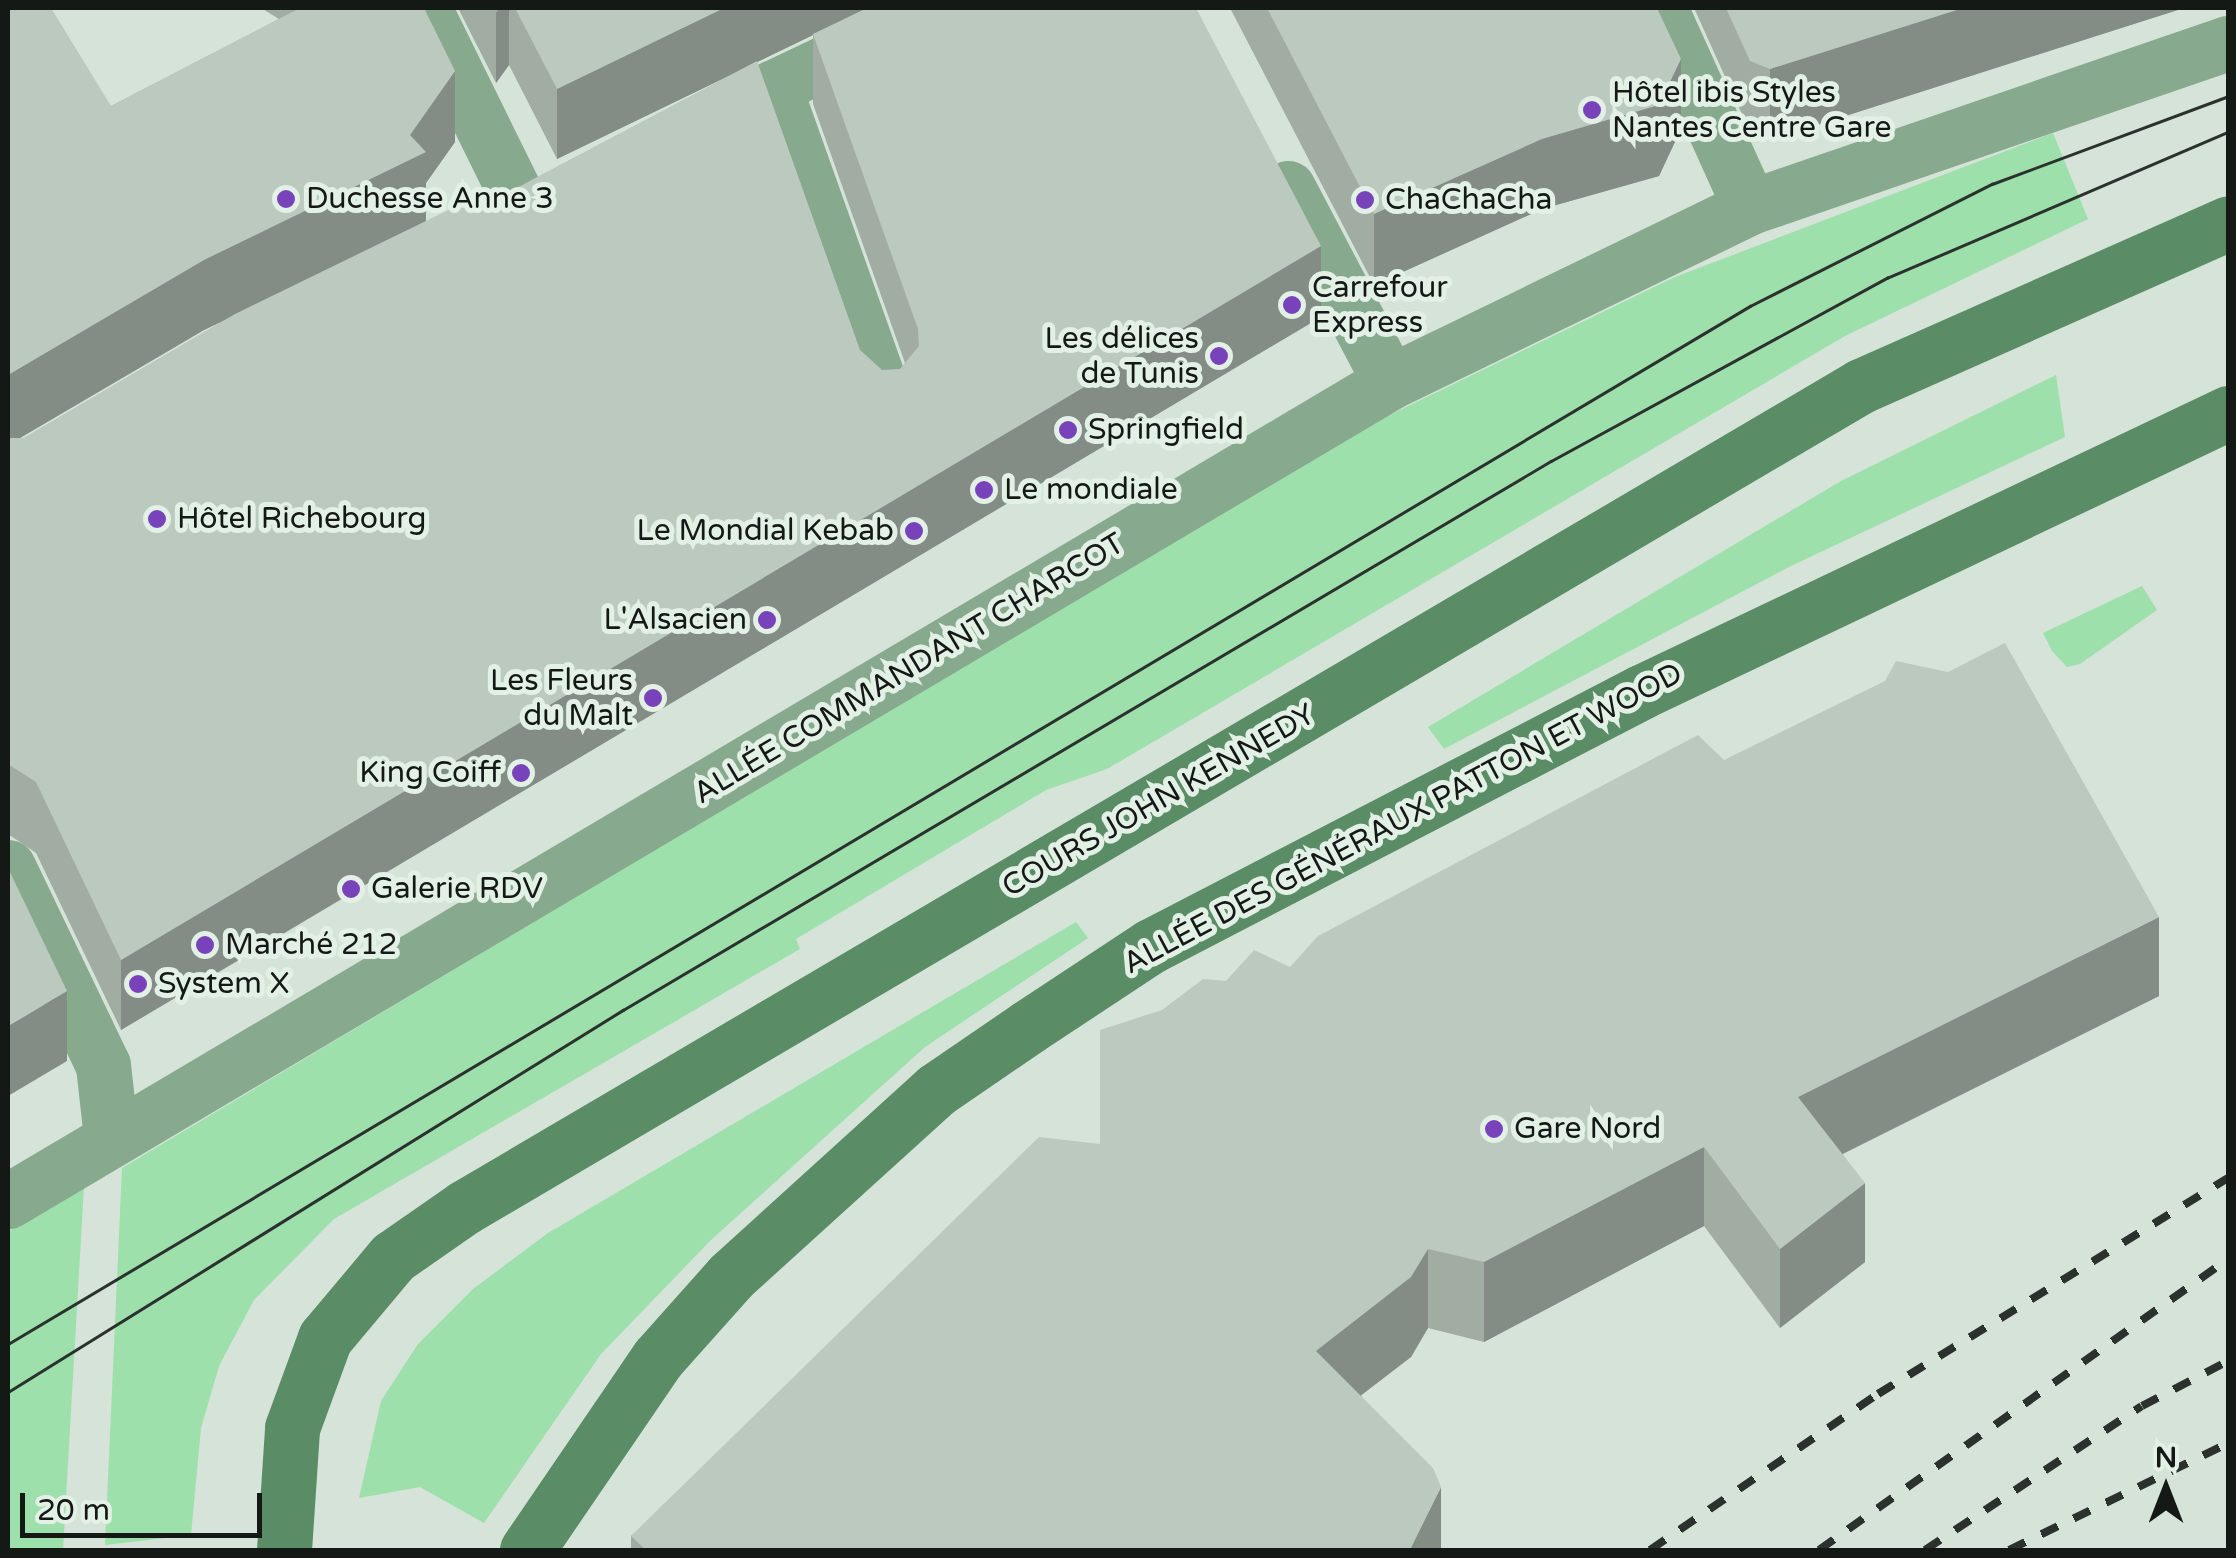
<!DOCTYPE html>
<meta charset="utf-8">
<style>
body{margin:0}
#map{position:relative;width:2236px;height:1558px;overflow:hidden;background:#d5e3d8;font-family:"Varela Round",sans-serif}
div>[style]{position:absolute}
.green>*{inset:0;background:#9de0ac}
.street>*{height:55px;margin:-27.5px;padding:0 27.5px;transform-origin:27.5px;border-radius:27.5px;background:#87a98d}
.secondary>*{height:55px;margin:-27.5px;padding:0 27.5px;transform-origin:27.5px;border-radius:27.5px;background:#5a8d66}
.tram>*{height:2.5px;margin:-1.25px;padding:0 1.25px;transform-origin:1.25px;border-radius:1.25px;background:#2b312c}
.rail>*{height:8px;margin-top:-4px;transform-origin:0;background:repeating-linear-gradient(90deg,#2b312c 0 18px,transparent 0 36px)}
.wall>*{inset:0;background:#a1ada3}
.shaded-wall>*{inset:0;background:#838d85}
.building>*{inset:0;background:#bbc9be}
.dots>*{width:28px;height:28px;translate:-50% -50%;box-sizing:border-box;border:5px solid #e2f0e5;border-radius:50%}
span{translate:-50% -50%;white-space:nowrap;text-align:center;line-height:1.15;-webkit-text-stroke:10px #e2f0e5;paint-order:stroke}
.poi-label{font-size:30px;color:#141915}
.left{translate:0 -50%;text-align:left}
.right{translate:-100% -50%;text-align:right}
.street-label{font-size:30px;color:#141915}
.frame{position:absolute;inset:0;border:10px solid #141915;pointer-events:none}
.north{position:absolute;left:2116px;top:1438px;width:100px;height:100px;-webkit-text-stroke:8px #e2f0e5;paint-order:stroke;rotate:0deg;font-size:28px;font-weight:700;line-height:40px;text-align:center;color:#141915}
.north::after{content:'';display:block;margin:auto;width:35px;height:45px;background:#141915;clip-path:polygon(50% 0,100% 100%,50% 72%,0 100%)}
.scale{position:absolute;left:20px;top:1493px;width:242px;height:45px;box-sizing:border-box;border:5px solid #141915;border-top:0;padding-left:12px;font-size:30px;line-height:35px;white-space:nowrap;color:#141915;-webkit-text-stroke:8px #e2f0e5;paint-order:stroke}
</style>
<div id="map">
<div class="green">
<i style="clip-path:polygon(2053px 133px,2088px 219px,1845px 336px,1107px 769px,1046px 790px,796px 939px,800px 949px,334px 1219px,254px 1300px,219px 1366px,201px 1428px,191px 1535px,105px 1545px,122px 1168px,1348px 435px,1675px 277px)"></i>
<i style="clip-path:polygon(2056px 375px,2065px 437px,1791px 566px,1444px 749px,1428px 727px,1841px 481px)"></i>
<i style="clip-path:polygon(2142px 586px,2157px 610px,2080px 664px,2067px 667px,2052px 651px,2043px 633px)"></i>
<i style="clip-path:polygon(1076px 922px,1088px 938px,925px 1047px,711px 1240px,601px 1354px,484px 1523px,420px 1487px,359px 1498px,381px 1401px,418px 1344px,473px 1289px,548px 1233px)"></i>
<i style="clip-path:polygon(84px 1186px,63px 1550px,8px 1550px,8px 1231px)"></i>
</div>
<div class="street">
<i style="left:424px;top:8px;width:222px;rotate:63.8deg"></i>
<i style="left:1660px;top:8px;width:218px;rotate:65.7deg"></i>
<i style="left:774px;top:87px;width:343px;rotate:70.4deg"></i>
<i style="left:698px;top:123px;width:268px;rotate:-25.4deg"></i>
<i style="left:1288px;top:188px;width:219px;rotate:62.3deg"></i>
<i style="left:8px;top:867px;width:220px;rotate:64.4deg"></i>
<i style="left:103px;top:1065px;width:72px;rotate:83.7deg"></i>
<i style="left:8px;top:1201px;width:1606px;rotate:-30.65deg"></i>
<i style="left:1390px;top:382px;width:400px;rotate:-25.9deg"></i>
<i style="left:1750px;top:207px;width:505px;rotate:-18.94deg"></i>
</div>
<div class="secondary">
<i style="left:284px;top:1550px;width:122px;rotate:-86.2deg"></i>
<i style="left:292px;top:1428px;width:96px;rotate:-69.9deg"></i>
<i style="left:325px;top:1338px;width:106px;rotate:-50deg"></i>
<i style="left:393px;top:1257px;width:88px;rotate:-34.8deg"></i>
<i style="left:465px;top:1207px;width:1620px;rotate:-30.46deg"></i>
<i style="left:1861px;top:386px;width:402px;rotate:-23.9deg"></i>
<i style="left:527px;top:1550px;width:232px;rotate:-55.7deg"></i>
<i style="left:658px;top:1358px;width:110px;rotate:-48.3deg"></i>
<i style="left:731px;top:1276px;width:277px;rotate:-42.2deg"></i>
<i style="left:936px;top:1090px;width:112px;rotate:-34.4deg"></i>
<i style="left:1028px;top:1027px;width:147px;rotate:-33.4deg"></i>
<i style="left:1151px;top:946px;width:552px;rotate:-27.4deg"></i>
<i style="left:1641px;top:692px;width:650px;rotate:-25.42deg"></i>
</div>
<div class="tram">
<i style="left:8px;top:1344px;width:2028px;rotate:-30.79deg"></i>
<i style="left:1750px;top:306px;width:271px;rotate:-26.8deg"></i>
<i style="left:1992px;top:184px;width:252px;rotate:-20.4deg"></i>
<i style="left:8px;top:1392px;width:724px;rotate:-31.85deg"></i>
<i style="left:623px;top:1010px;width:1078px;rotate:-30.61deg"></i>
<i style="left:1551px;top:461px;width:383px;rotate:-28.6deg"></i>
<i style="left:1887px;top:278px;width:371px;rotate:-23.2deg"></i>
</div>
<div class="rail">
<i style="left:1650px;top:1550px;width:276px;rotate:-34.4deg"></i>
<i style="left:1878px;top:1394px;width:411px;rotate:-31.7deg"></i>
<i style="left:1819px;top:1550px;width:502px;rotate:-35.43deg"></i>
<i style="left:1925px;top:1550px;width:260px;rotate:-33.6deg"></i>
<i style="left:2142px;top:1406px;width:97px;rotate:-27.6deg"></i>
<i style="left:2009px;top:1550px;width:244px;rotate:-26deg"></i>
</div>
<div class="wall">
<i style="clip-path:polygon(evenodd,8px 8px,111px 106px,279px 19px,261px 8px,424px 8px,455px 142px,426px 183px,426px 222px,477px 209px,737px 72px,557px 159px,509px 65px,496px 83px,458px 8px,1196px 8px,1321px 317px,121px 1030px,36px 853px,11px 836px,8px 837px,8px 8px,813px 35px,813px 104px,905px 363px,900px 369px,882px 370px,860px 350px,757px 62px,813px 35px,8px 8px,225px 320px,24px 438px,20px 438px,204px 330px,225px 320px)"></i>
<i style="clip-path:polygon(1230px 8px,1657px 8px,1681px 129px,1659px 176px,1542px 209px,1374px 285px)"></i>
<i style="clip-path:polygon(1694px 8px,2184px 8px,1770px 140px,1750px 132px)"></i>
<i style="clip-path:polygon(1724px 760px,2159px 996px,1843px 1154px,1865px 1262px,1780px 1328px,1704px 1226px,1484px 1342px,1428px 1328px,1411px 1357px,1361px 1395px,1441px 1550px,631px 1550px,631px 1536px,1100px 1144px,1162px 1010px,1226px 981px,1290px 967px)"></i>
</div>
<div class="shaded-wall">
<i style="clip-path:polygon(500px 8px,509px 8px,509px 65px,496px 83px,496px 13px)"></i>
<i style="clip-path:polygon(724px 8px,869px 8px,557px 159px,557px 89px)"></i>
<i style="clip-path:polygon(1963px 8px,2184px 8px,1770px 140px,1770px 69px)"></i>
<i style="clip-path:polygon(1681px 59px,1681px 129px,1659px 176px,1542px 209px,1374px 285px,1374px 214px)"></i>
<i style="clip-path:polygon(455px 71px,455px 142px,426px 183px,426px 223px,204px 330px,8px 445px,8px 375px,410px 135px)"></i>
<i style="clip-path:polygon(1321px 246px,1321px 317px,121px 1030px,121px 960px)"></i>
<i style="clip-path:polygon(2159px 917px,2159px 996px,1798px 1176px,1798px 1097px)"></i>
<i style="clip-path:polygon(67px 991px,67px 1061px,8px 1096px,8px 1026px)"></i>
<i style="clip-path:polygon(1704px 1147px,1704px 1226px,1484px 1342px,1484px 1262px)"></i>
<i style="clip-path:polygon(1865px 1183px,1865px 1262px,1780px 1328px,1780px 1249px)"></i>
<i style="clip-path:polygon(1428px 1249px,1428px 1328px,1411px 1357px,1316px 1430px,1316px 1351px)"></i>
<i style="clip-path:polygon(1441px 1487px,1441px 1550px,1409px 1550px)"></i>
</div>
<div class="building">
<i style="clip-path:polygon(8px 8px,51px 8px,111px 106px,300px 8px,424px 8px,455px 71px,410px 135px,426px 152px,204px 260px,8px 375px)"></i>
<i style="clip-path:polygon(515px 8px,724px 8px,557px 89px)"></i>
<i style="clip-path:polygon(867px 8px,1196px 8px,1321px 246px,121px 960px,36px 782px,11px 766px,8px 766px,8px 438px,24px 438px,235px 314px,469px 200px,477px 209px,757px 61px,860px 350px,882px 370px,900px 369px,919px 346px,918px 329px,813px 34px)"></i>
<i style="clip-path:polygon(1267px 8px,1657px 8px,1681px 59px,1659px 105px,1542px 139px,1374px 214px)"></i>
<i style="clip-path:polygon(1726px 8px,1963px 8px,1770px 69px,1750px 61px)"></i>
<i style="clip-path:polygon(2005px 643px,2159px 917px,1798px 1097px,1865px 1183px,1780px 1249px,1704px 1147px,1484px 1262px,1428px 1249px,1411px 1277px,1316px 1351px,1433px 1468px,1441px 1487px,1410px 1550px,646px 1550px,631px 1536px,1039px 1137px,1100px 1144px,1100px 1030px,1162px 1010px,1203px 979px,1226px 981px,1254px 950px,1290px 967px,1318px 936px,1698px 735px,1724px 760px,1885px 681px,1896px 661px,1948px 672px)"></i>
<i style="clip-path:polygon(8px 868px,67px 991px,8px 1026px)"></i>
</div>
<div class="dots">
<i style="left:1592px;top:110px;background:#7843ba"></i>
<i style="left:286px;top:199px;background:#7843ba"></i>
<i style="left:1365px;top:200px;background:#7843ba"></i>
<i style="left:1292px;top:305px;background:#7843ba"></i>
<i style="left:1219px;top:356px;background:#7843ba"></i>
<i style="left:1068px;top:430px;background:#7843ba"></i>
<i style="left:984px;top:490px;background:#7843ba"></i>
<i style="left:157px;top:519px;background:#7843ba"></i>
<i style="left:914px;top:531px;background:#7843ba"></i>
<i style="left:767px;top:620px;background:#7843ba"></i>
<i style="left:653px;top:698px;background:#7843ba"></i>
<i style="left:521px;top:773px;background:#7843ba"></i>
<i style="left:351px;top:889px;background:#7843ba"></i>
<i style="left:205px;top:945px;background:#7843ba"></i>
<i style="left:138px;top:984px;background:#7843ba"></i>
<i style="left:1494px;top:1129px;background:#7843ba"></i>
</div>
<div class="poi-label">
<span class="left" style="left:1612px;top:110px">Hôtel ibis Styles<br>Nantes Centre Gare</span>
<span class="left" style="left:306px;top:199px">Duchesse Anne 3</span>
<span class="left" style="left:1385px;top:200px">ChaChaCha</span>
<span class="left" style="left:1312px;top:305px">Carrefour<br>Express</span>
<span class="right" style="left:1199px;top:356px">Les délices<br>de Tunis</span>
<span class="left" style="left:1088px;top:430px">Springfield</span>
<span class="left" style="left:1004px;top:490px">Le mondiale</span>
<span class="left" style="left:177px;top:519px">Hôtel Richebourg</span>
<span class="right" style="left:894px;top:531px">Le Mondial Kebab</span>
<span class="right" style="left:747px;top:620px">L'Alsacien</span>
<span class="right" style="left:633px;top:698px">Les Fleurs<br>du Malt</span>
<span class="right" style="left:501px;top:773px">King Coiff</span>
<span class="left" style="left:371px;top:889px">Galerie RDV</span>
<span class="left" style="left:225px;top:945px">Marché 212</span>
<span class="left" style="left:158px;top:984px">System X</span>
<span class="left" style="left:1514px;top:1129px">Gare Nord</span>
</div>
<div class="street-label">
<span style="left:909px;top:669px;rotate:-31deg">ALLÉE COMMANDANT CHARCOT</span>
<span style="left:1159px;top:801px;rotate:-30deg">COURS JOHN KENNEDY</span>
<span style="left:1403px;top:819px;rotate:-28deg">ALLÉE DES GÉNÉRAUX PATTON ET WOOD</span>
</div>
<div class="frame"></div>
<div class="north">N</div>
<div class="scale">20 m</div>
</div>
